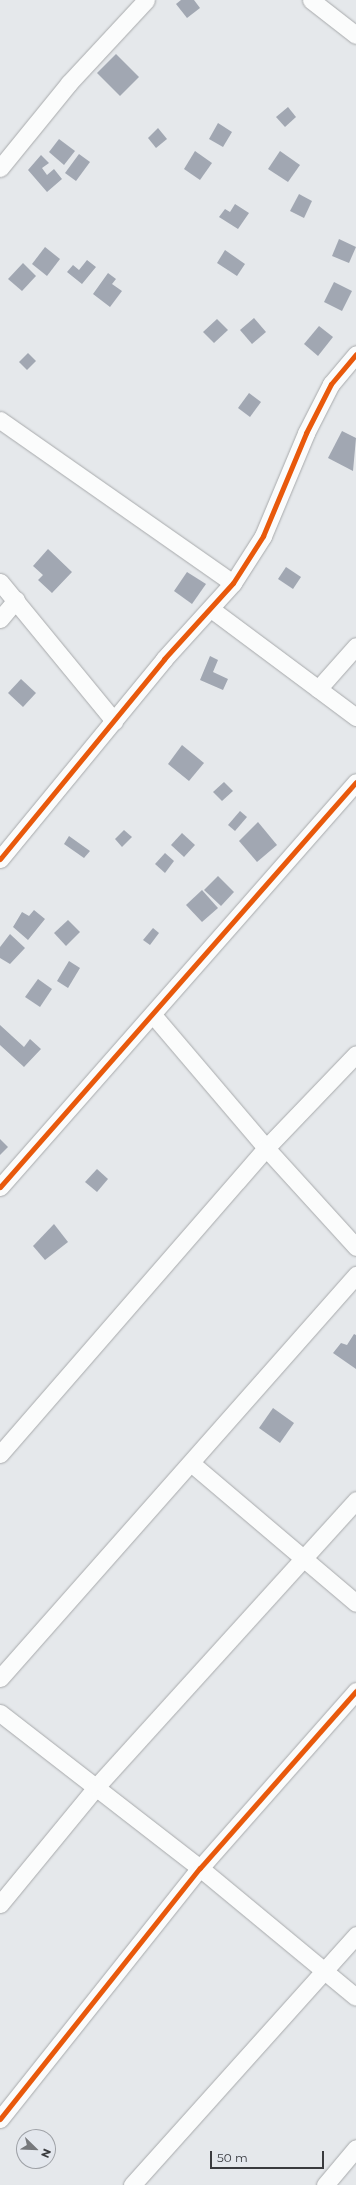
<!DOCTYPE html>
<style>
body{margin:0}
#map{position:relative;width:356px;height:2185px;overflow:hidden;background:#e5e8eb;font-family:Montserrat,sans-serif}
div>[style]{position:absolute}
.building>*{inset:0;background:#a1a7b2}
.roads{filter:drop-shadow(0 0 1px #a7a9ab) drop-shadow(0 0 1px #a7a9ab)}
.street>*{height:17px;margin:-8.5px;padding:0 8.5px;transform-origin:8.5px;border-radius:8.5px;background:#fbfcfc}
.cycleway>*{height:5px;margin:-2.5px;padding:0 2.5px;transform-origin:2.5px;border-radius:2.5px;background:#e8590c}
span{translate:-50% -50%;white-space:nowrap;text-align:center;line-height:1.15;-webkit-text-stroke:4px #e3e7ed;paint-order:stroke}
.north{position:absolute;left:16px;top:2129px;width:40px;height:40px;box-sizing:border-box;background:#e3e7ed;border:1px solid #9fa2a7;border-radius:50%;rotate:113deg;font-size:11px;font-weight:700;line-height:16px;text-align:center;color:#3a3b3e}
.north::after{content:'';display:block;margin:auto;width:14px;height:18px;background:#76787b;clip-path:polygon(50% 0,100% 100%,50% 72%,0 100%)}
.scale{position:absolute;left:210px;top:2151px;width:114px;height:18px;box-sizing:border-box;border:2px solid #3a3b3e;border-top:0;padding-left:5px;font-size:12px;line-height:14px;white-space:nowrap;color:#3a3b3e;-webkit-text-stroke:3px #e3e7ed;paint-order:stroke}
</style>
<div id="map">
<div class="building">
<i style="clip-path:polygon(181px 0,194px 0,200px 8px,187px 18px,176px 4px)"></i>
<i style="clip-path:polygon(116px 54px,139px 77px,120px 96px,97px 73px)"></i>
<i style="clip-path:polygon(288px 107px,296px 117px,285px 127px,276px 117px)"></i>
<i style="clip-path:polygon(218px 123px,232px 132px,223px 147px,209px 139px)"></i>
<i style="clip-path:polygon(158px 128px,167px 139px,156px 148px,148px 138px)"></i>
<i style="clip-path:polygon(59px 139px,75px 151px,64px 165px,49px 152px)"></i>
<i style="clip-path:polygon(195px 151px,212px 163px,200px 180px,184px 169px)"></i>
<i style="clip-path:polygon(280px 151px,300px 165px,288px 182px,268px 169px)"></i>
<i style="clip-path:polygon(79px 154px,90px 162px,76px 181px,65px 173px)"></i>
<i style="clip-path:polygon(41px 155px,49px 163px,42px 168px,47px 175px,54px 169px,62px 179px,47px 192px,28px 170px)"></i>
<i style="clip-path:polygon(299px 194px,312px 201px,304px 218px,290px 211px)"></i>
<i style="clip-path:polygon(235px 204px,249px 213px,238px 229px,219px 217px,225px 209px,230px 212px)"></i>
<i style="clip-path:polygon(339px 239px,356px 247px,349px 263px,332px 256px)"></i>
<i style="clip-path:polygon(45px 247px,60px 259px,47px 276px,32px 264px)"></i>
<i style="clip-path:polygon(225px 250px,245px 264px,237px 276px,217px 263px)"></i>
<i style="clip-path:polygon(87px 260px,96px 267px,82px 284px,67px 272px,73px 265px,79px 270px)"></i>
<i style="clip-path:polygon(23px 263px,36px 276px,22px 291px,8px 279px)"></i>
<i style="clip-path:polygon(108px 273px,116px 279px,112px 284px,122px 291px,110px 307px,93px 294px)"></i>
<i style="clip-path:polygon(334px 282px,352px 291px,342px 311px,324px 302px)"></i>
<i style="clip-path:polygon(254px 318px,266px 332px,252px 344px,240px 330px)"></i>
<i style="clip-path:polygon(217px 319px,228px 330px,214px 343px,203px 332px)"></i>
<i style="clip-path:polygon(319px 326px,333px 337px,318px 356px,304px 344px)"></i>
<i style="clip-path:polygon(28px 353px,36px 361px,27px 370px,19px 362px)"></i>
<i style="clip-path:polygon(249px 393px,261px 402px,250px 417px,238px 408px)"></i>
<i style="clip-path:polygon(342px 431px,356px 438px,353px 471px,328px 458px)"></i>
<i style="clip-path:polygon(48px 549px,72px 572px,52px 593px,38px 580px,43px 575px,33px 566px)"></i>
<i style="clip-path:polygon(286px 567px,301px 577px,293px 589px,278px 579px)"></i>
<i style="clip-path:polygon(187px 572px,206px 584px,192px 604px,174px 591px)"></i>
<i style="clip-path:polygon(210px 656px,218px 660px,213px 672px,228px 679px,223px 690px,200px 680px)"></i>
<i style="clip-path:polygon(21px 679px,36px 693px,23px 707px,8px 693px)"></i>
<i style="clip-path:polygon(182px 745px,204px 763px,189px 781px,168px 764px)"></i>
<i style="clip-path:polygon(224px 782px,233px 791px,222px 801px,213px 792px)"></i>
<i style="clip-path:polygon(240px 811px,247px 817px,235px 831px,228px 825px)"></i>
<i style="clip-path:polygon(258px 822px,277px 845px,257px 862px,239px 841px)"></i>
<i style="clip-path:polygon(124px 830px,132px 837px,122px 847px,115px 839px)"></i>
<i style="clip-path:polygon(182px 833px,195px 845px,184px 857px,171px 845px)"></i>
<i style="clip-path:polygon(69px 836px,90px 851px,84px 858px,64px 844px)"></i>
<i style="clip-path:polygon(165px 853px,174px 861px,165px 873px,155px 864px)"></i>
<i style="clip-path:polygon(218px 876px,234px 892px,221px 906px,204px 890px)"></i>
<i style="clip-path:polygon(202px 890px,218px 908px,202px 922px,186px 905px)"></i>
<i style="clip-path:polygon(34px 910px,45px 919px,28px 940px,13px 927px,22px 912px,29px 916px)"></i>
<i style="clip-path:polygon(68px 920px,80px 932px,66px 946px,54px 933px)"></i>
<i style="clip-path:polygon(153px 928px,159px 933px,150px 945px,143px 940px)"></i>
<i style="clip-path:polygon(10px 934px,25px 948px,10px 964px,0 958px,0 947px)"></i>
<i style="clip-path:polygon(69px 961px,80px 968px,68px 988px,57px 981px)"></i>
<i style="clip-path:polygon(38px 979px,52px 989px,40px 1007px,25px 997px)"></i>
<i style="clip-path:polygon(0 1025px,24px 1047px,30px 1039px,41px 1049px,24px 1067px,0 1045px)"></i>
<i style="clip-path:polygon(0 1139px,8px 1147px,0 1155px)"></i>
<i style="clip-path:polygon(97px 1169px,108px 1179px,97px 1192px,85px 1182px)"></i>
<i style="clip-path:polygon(54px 1224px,68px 1242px,45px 1260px,33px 1246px)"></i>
<i style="clip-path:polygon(354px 1334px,356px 1335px,356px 1369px,333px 1353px,341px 1343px,347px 1345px)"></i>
<i style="clip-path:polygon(273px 1408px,294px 1423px,280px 1443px,259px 1428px)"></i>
</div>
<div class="roads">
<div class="street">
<i style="left:311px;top:0;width:57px;rotate:37.9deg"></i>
<i style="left:0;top:168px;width:109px;rotate:-50.9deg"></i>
<i style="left:69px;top:83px;width:113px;rotate:-47.1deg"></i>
<i style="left:0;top:420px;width:284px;rotate:35deg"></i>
<i style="left:0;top:582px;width:180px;rotate:50.6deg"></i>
<i style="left:211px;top:609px;width:181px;rotate:36.7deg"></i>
<i style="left:0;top:619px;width:25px;rotate:-50deg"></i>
<i style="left:318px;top:689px;width:57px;rotate:-48.5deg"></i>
<i style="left:0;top:859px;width:259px;rotate:-50.6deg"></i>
<i style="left:164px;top:659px;width:103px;rotate:-47.8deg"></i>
<i style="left:233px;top:583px;width:56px;rotate:-57.4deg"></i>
<i style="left:263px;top:536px;width:112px;rotate:-67.3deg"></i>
<i style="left:306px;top:433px;width:55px;rotate:-63deg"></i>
<i style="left:331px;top:384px;width:39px;rotate:-50deg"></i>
<i style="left:153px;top:1015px;width:175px;rotate:49.6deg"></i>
<i style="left:266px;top:1148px;width:134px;rotate:47.7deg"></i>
<i style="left:0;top:1187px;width:539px;rotate:-48.68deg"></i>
<i style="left:0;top:1454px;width:405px;rotate:-49deg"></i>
<i style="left:266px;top:1148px;width:130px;rotate:-46.2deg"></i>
<i style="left:191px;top:1463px;width:216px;rotate:40.3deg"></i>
<i style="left:0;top:1678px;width:538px;rotate:-48.54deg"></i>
<i style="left:0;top:1713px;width:253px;rotate:37.8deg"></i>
<i style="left:200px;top:1868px;width:202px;rotate:39.6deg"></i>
<i style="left:0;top:1904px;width:153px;rotate:-50.6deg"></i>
<i style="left:97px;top:1786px;width:386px;rotate:-47.8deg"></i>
<i style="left:0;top:2119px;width:321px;rotate:-51.5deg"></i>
<i style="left:200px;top:1868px;width:236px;rotate:-48.6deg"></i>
<i style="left:132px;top:2185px;width:336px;rotate:-48.1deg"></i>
<i style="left:325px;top:2185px;width:48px;rotate:-50deg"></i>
</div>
</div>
<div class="cycleway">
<i style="left:0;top:859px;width:259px;rotate:-50.6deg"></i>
<i style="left:164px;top:659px;width:103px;rotate:-47.8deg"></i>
<i style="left:233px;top:583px;width:56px;rotate:-57.4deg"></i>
<i style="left:263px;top:536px;width:112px;rotate:-67.3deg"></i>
<i style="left:306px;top:433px;width:55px;rotate:-63deg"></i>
<i style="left:331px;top:384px;width:39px;rotate:-50deg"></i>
<i style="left:0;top:1187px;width:539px;rotate:-48.68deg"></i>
<i style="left:0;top:2119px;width:321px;rotate:-51.5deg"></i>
<i style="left:200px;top:1868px;width:236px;rotate:-48.6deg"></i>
</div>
<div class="north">N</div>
<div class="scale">50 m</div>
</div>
